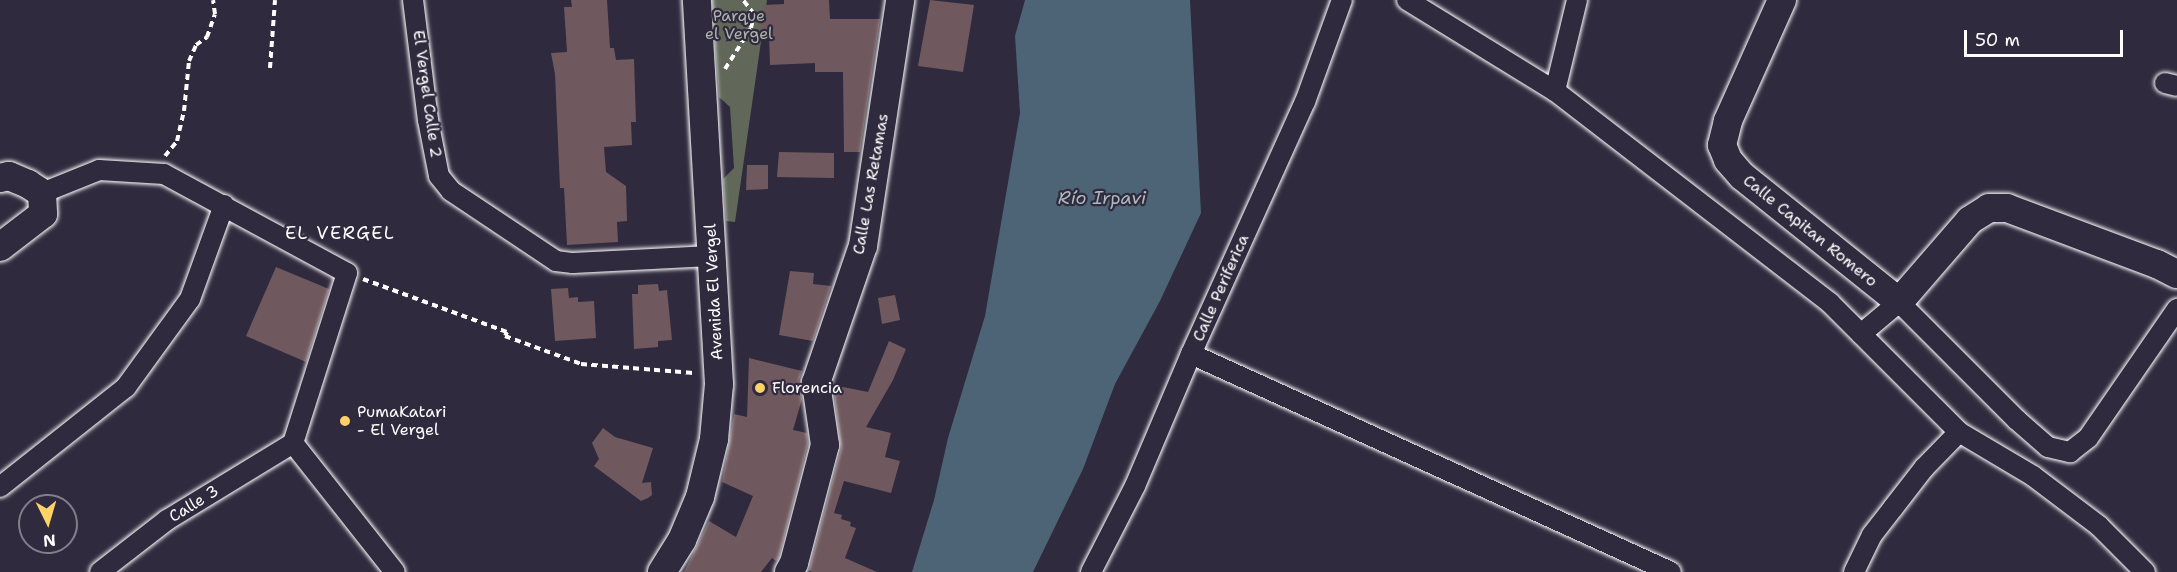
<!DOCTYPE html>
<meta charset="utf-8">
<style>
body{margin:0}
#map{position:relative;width:2177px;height:572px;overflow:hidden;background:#2f2a3d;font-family:"Shantell Sans",sans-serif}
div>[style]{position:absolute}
.green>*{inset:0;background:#61685a}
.water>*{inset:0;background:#4c6475}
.building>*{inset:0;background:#6f595e}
.path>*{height:4px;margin-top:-2px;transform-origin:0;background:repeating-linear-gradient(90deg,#fff 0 6px,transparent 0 10.5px)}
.roads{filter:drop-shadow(0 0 2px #fff) drop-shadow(0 0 2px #fff)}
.street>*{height:20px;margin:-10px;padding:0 10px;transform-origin:10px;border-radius:10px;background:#2f2a3d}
.secondary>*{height:28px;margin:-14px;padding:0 14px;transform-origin:14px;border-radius:14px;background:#2f2a3d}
.dots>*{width:16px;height:16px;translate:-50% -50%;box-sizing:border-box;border:3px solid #2f2a3d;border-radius:50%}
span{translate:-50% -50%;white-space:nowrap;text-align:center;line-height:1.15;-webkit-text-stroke:4.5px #2f2a3d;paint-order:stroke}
.park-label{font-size:16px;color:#b0b4ac}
.street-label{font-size:16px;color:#fff}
.poi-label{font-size:16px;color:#fff}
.left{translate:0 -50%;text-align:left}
.water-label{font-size:18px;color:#aeb9c1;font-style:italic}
.neighbourhood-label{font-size:18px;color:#fff;letter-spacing:1.5px}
.north{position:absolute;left:18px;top:494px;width:60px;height:60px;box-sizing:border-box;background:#2f2a3d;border:2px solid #827f8b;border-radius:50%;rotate:175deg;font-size:16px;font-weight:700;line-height:24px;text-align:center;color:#fff}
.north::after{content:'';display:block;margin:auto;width:21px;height:27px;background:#ffd166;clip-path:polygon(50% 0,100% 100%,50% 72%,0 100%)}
.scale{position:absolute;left:1964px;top:30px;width:159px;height:27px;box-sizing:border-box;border:3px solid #fff;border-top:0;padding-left:8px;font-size:18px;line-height:21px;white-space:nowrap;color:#fff;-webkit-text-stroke:4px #2f2a3d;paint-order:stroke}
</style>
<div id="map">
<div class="green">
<i style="clip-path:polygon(712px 0,767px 0,735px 222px,726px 221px,723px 179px,734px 168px,730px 107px,719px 97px)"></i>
</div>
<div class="water">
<i style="clip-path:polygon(1025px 0,1190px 0,1201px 213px,1160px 301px,1115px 384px,1083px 469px,1033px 572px,912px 572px,934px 500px,948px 438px,985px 316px,1020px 113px,1015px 36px)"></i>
</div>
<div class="building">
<i style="clip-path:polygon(571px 0,607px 0,610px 48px,614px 48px,616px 60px,634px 59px,636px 122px,631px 122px,632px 145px,604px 147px,606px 172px,626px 186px,627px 221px,617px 222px,618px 242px,567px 245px,564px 188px,560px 188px,555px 74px,551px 53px,567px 52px,564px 7px,572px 7px)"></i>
<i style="clip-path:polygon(784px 0,829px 0,830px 19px,880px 19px,860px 152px,844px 152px,843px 72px,815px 72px,815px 63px,770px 65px,769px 34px,760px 33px,763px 5px,784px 4px)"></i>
<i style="clip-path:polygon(930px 0,974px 5px,963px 72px,918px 66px)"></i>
<i style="clip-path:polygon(779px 152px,834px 153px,834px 178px,777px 177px)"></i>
<i style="clip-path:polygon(747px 165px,768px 165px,768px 189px,746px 190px)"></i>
<i style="clip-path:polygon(276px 267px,329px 289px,306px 362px,246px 336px)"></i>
<i style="clip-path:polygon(790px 271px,814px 273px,813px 284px,831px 286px,813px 341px,779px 335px)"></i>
<i style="clip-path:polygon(658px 284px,659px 291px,667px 290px,672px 340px,658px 341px,658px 347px,634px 349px,632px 294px,638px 294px,638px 285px)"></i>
<i style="clip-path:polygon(568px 288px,569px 298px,578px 297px,578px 302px,594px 301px,596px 338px,555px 341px,551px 289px)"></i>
<i style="clip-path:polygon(895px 295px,900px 320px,882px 324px,878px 298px)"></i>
<i style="clip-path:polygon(889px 341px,906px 349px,893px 380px,866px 427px,891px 433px,885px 457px,900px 461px,891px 493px,844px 481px,834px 513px,842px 515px,841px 519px,851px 522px,850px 526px,856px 528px,845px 558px,877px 572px,812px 572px,809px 570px,841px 449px,833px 385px,868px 392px)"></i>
<i style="clip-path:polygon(749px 358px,802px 371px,796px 389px,800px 390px,802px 399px,793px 430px,807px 433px,808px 444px,779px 557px,776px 561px,772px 558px,761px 572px,684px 572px,709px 521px,736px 537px,753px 496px,722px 482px,734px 414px,747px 417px)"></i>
<i style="clip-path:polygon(603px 428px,615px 437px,653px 448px,642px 483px,651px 482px,652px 495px,648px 498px,641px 501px,594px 466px,599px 459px,592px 443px)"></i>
</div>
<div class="path">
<i style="left:270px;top:68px;width:68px;rotate:-85.8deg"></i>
<i style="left:725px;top:69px;width:49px;rotate:-57.6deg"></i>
<i style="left:751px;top:28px;width:14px;rotate:-78deg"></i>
<i style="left:754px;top:14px;width:18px;rotate:-128deg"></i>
<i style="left:165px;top:156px;width:19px;rotate:-51deg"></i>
<i style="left:177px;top:141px;width:31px;rotate:-77deg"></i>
<i style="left:184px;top:111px;width:50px;rotate:-84.3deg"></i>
<i style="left:189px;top:61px;width:17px;rotate:-66deg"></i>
<i style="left:196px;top:45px;width:14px;rotate:-36deg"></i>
<i style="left:207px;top:37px;width:24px;rotate:-71deg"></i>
<i style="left:215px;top:14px;width:14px;rotate:-98deg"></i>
<i style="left:363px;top:279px;width:153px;rotate:20.2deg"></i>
<i style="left:507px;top:332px;width:4px;rotate:117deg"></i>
<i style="left:505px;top:336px;width:81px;rotate:20.2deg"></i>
<i style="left:581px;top:364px;width:113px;rotate:4.6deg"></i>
</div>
<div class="roads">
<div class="street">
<i style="left:413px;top:0;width:121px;rotate:82.9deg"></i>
<i style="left:428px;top:120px;width:57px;rotate:78.9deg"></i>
<i style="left:439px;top:176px;width:19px;rotate:51deg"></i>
<i style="left:451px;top:191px;width:126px;rotate:33.7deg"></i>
<i style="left:556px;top:261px;width:17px;rotate:7deg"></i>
<i style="left:573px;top:263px;width:138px;rotate:-2.9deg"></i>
<i style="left:1407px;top:0;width:174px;rotate:31.6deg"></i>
<i style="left:1555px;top:91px;width:347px;rotate:37.6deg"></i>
<i style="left:1830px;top:303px;width:182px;rotate:45deg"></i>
<i style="left:1959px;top:432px;width:86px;rotate:30.7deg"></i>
<i style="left:2033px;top:476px;width:83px;rotate:37.1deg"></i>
<i style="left:2099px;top:526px;width:65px;rotate:45deg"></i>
<i style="left:2165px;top:83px;width:12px;rotate:14deg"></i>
<i style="left:1555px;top:91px;width:94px;rotate:-76.4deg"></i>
<i style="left:42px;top:193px;width:61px;rotate:-22deg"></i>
<i style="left:99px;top:170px;width:65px;rotate:3.5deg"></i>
<i style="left:164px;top:174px;width:208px;rotate:28.4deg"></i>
<i style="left:347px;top:273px;width:178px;rotate:107.6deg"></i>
<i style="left:1861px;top:334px;width:50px;rotate:-40.1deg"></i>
<i style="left:1899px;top:302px;width:167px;rotate:45deg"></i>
<i style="left:2017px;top:420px;width:41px;rotate:41.1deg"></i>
<i style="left:2048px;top:447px;width:23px;rotate:13deg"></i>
<i style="left:2070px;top:452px;width:23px;rotate:-38deg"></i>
<i style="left:2088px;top:438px;width:157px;rotate:-55.4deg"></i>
<i style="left:1191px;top:354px;width:527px;rotate:24.43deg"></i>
<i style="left:293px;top:443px;width:164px;rotate:51.7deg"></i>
<i style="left:0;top:487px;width:161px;rotate:-38.4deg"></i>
<i style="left:126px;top:387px;width:109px;rotate:-54deg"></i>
<i style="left:190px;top:299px;width:100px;rotate:-70.1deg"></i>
<i style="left:100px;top:572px;width:85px;rotate:-37.8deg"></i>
<i style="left:167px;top:520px;width:148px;rotate:-31.4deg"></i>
<i style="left:1091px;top:572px;width:97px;rotate:-62.9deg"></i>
<i style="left:1135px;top:486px;width:143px;rotate:-67deg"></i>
<i style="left:1191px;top:354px;width:277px;rotate:-65.7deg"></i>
<i style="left:1305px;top:102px;width:109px;rotate:-70.1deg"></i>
<i style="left:1854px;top:572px;width:41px;rotate:-64.1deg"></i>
<i style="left:1872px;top:535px;width:34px;rotate:-52deg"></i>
<i style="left:1893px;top:508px;width:51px;rotate:-52.2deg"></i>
<i style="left:1924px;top:468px;width:50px;rotate:-45.8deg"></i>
</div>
<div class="secondary">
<i style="left:1782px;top:0;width:133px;rotate:114.1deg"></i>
<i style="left:1728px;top:121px;width:25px;rotate:104deg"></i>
<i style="left:1722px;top:145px;width:16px;rotate:68deg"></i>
<i style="left:1728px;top:160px;width:21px;rotate:49deg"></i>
<i style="left:1742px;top:176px;width:201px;rotate:38.7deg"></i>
<i style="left:1899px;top:302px;width:108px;rotate:-49.1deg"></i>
<i style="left:1970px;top:220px;width:22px;rotate:-32deg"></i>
<i style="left:1989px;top:208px;width:18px"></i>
<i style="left:2007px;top:208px;width:160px;rotate:20.5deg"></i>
<i style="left:2157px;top:264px;width:22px;rotate:27deg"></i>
<i style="left:0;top:178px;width:9px;rotate:-13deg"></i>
<i style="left:9px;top:176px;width:21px;rotate:23deg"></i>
<i style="left:28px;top:184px;width:17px;rotate:33deg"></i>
<i style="left:42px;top:193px;width:21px;rotate:87deg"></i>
<i style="left:43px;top:214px;width:54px;rotate:142.5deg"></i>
<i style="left:662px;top:572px;width:38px;rotate:-58deg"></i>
<i style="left:682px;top:540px;width:47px;rotate:-67.3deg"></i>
<i style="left:700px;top:497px;width:60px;rotate:-76.4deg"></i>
<i style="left:714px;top:439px;width:55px;rotate:-84.8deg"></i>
<i style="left:719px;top:384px;width:385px;rotate:-93.3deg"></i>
<i style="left:789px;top:572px;width:10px;rotate:-61deg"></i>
<i style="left:794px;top:563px;width:122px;rotate:-75.3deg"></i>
<i style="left:825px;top:445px;width:63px;rotate:-98.3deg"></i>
<i style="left:816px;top:383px;width:145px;rotate:-71.1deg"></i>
<i style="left:863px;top:246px;width:249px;rotate:-81.4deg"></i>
</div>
</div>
<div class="dots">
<i style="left:760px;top:388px;background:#ffd166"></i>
<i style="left:345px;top:421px;background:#ffd166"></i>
</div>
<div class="park-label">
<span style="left:739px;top:25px">Parque<br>el Vergel</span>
</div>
<div class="street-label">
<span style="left:427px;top:94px;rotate:82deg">El Vergel Calle 2</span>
<span style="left:871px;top:184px;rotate:-80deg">Calle Las Retamas</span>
<span style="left:1810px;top:231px;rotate:39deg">Calle Capitan Romero</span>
<span style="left:1221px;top:288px;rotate:-66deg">Calle Periferica</span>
<span style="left:714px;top:292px;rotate:-93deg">Avenida El Vergel</span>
<span style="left:194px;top:504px;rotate:-32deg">Calle 3</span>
</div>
<div class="poi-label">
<span class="left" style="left:772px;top:388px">Florencia</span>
<span class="left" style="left:357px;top:421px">PumaKatari<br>- El Vergel</span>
</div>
<div class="water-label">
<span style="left:1102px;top:198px">Río Irpavi</span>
</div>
<div class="neighbourhood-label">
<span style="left:340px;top:233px">EL VERGEL</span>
</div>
<div class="north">N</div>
<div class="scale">50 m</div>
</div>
